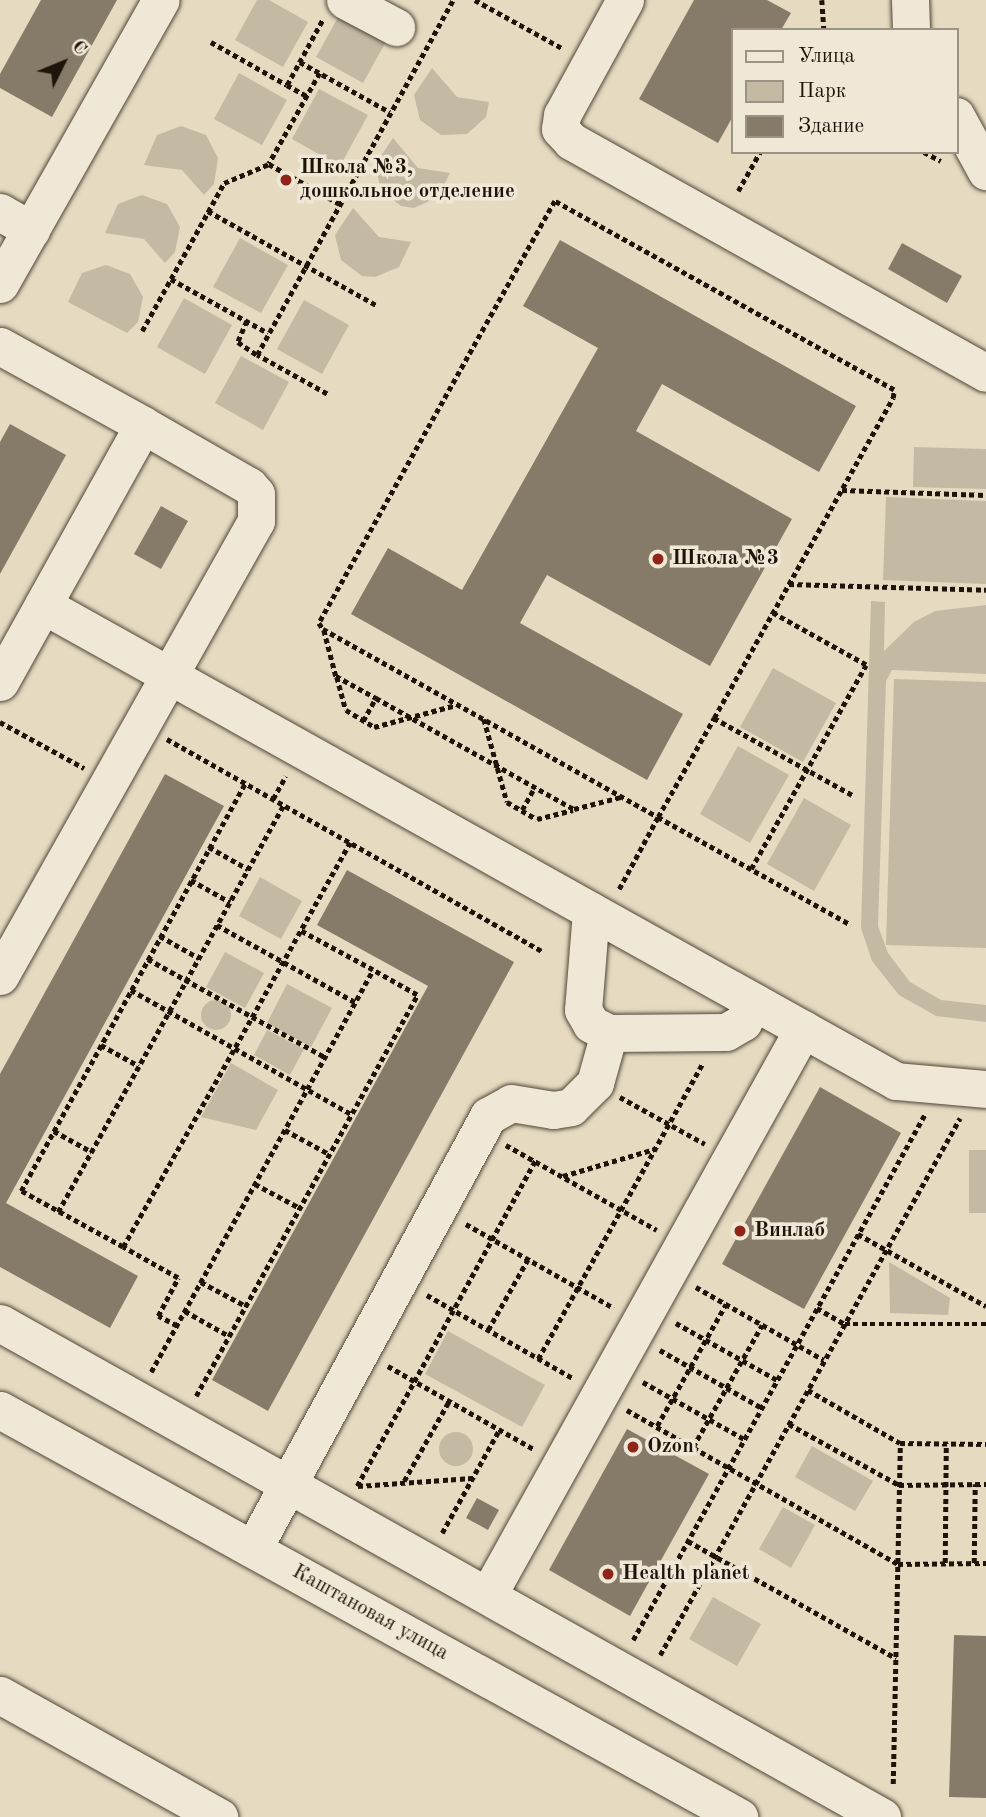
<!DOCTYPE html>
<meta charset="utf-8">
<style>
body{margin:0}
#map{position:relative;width:986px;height:1817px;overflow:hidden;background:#e6dbc1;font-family:"Old Standard TT",serif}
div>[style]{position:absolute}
.green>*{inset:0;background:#c4b9a2}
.round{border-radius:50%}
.building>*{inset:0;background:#867b69}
.path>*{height:4.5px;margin-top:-2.25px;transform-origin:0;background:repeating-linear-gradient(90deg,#1f1409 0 5px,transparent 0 8.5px)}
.roads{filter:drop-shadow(0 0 2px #514637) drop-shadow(0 0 2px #514637)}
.minor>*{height:37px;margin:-18.5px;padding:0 18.5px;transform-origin:18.5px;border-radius:18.5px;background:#efe8d7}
.dots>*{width:19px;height:19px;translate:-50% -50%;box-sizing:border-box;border:4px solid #efe8d7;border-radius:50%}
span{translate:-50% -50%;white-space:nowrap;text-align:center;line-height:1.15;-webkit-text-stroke:7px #efe8d7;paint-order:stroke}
.poi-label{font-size:21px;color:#1f1409;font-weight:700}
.left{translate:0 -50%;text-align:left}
.street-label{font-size:21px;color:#1f1409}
.legend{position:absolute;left:731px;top:28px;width:228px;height:126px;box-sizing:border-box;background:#efe8d7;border:2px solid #9c9385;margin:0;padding:9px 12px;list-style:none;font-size:21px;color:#1f1409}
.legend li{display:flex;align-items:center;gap:14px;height:35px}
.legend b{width:35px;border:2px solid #9c9385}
.north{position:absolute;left:28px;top:28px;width:70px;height:70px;-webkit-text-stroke:5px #efe8d7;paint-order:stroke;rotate:47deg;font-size:19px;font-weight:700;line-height:28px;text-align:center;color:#1f1409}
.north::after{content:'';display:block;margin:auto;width:24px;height:32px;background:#1f1409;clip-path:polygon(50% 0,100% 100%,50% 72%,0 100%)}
</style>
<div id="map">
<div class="green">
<i style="clip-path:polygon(257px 0,269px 0,308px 22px,283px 67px,235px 40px)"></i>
<i style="clip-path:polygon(341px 12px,388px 38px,363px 83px,316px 57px)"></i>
<i style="clip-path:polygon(432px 68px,457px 97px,489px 102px,486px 117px,467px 134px,441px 135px,420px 120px,414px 95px)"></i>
<i style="clip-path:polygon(239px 73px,287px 100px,262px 145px,214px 119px)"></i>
<i style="clip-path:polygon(319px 89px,368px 115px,340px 166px,292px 139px)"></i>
<i style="clip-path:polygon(181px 126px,206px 135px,218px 158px,214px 184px,204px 195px,182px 170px,144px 165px,157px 135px)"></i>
<i style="clip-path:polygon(393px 138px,418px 168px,450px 173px,438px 197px,414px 208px,401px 206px,381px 190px,375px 165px)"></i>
<i style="clip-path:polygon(142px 195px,167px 204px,180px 227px,175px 252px,165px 263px,144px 239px,105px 233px,118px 204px)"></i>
<i style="clip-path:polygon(353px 208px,379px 237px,411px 242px,399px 267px,375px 277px,362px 276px,341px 260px,335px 235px)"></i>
<i style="clip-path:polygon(240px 238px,288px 265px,261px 313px,213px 287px)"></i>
<i style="clip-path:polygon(106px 265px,130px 274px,143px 297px,138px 322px,127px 333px,68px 302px,82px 273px)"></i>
<i style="clip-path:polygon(184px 298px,232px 325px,205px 374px,157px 347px)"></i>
<i style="clip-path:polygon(304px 300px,349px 325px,322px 374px,277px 349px)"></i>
<i style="clip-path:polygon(241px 356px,289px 382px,263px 430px,215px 403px)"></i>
<i style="clip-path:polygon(914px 447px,986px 449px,986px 489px,913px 487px)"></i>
<i style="clip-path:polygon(886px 497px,986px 501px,986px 584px,883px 580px)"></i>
<i style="clip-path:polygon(871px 601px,885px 602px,884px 651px,914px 622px,935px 611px,986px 605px,986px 674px,892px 670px,886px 681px,878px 926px,888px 953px,910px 982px,941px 1000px,986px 1005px,986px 1022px,936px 1016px,899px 995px,872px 961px,861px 928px)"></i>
<i style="clip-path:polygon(773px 668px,836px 703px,803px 762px,740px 727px)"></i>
<i style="clip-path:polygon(894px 679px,986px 682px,986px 948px,886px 945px)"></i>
<i style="clip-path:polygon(738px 746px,789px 775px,750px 843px,700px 814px)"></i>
<i style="clip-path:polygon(804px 798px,851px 825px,814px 891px,767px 864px)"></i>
<i style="clip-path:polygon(260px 877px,302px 901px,281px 939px,239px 916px)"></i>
<i style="clip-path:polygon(225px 952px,264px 973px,245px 1008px,206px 987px)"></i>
<i style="clip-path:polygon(287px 984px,332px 1008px,311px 1047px,267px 1023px)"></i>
<i class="round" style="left:201px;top:1000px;width:30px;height:30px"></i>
<i style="clip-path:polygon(267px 1030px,304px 1049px,290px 1075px,254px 1055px)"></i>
<i style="clip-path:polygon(231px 1063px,278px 1090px,256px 1130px,201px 1117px)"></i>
<i style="clip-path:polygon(969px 1150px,986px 1150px,986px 1213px,969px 1213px)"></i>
<i style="clip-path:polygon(889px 1262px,950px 1298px,948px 1315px,890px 1313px)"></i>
<i style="clip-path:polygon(448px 1331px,545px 1385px,522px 1427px,425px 1374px)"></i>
<i class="round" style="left:439px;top:1432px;width:34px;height:34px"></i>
<i style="clip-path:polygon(812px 1446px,873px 1481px,855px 1511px,795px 1477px)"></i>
<i style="clip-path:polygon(783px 1507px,815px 1525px,791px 1568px,759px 1549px)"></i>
<i style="clip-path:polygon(713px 1597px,761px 1624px,737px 1666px,689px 1639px)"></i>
</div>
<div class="building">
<i style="clip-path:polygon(41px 0,117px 0,52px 117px,0 88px,0 74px)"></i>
<i style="clip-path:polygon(694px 0,767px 0,791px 13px,781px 30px,732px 30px,732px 118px,718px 143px,639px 99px)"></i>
<i style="clip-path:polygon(560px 240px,856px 406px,819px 472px,662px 384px,636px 431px,792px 519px,710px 666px,547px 575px,520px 623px,683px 714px,647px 780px,351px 614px,388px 548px,462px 590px,598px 348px,523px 306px)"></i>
<i style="clip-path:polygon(902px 243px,962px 276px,947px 303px,888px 269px)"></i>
<i style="clip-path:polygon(10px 424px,66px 455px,0 574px,0 442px)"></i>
<i style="clip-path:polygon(161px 506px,188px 521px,161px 569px,134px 554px)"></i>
<i style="clip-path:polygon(165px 774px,224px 806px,6px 1203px,138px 1276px,110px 1328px,0 1267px,0 1074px)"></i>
<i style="clip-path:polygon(347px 870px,514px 962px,268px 1411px,212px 1380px,428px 986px,317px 925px)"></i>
<i style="clip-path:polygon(820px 1087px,901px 1133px,804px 1309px,722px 1264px)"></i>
<i style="clip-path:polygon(627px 1429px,709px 1474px,630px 1616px,549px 1570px)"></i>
<i style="clip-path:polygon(477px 1498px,499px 1510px,488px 1530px,466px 1518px)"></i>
<i style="clip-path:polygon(954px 1635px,986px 1636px,986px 1798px,949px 1797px)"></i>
</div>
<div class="path">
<i style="left:475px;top:0;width:99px;rotate:28.9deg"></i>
<i style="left:822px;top:0;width:30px;rotate:86deg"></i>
<i style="left:211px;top:42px;width:87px;rotate:29.5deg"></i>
<i style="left:287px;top:85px;width:75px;rotate:-61.4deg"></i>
<i style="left:300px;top:62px;width:103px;rotate:29.1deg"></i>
<i style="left:320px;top:73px;width:104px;rotate:119.3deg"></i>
<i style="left:269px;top:164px;width:81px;rotate:29.4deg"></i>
<i style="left:287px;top:85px;width:23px;rotate:29deg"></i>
<i style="left:924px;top:152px;width:19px;rotate:28deg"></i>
<i style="left:738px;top:191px;width:45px;rotate:-60.6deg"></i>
<i style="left:208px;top:211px;width:193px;rotate:29.2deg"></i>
<i style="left:171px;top:279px;width:111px;rotate:29.1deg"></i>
<i style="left:247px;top:321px;width:23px;rotate:113deg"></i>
<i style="left:238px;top:342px;width:23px;rotate:34deg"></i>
<i style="left:142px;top:331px;width:169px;rotate:-61deg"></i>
<i style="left:224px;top:183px;width:49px;rotate:-22.9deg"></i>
<i style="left:327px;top:394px;width:80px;rotate:-150.9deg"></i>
<i style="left:257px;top:355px;width:406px;rotate:-61.1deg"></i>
<i style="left:842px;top:490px;width:144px;rotate:2deg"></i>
<i style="left:789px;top:584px;width:197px;rotate:1.7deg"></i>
<i style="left:324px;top:630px;width:48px;rotate:75.4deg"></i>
<i style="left:336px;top:676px;width:46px;rotate:28.8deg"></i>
<i style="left:376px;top:698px;width:227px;rotate:29.3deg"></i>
<i style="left:574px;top:809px;width:49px;rotate:-14.3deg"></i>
<i style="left:337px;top:677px;width:34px;rotate:75deg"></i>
<i style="left:346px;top:710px;width:33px;rotate:31deg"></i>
<i style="left:374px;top:727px;width:85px;rotate:-15deg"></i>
<i style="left:714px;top:718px;width:160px;rotate:29.1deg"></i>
<i style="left:484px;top:719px;width:86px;rotate:74.5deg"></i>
<i style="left:507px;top:802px;width:34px;rotate:30deg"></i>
<i style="left:537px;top:819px;width:37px;rotate:-14deg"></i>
<i style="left:363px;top:721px;width:26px;rotate:-61deg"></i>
<i style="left:0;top:722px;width:96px;rotate:28.7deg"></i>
<i style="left:167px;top:739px;width:433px;rotate:29.5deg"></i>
<i style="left:273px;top:799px;width:26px;rotate:-61deg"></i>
<i style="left:522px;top:810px;width:26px;rotate:-61deg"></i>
<i style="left:209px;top:847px;width:45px;rotate:29.4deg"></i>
<i style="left:751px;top:869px;width:234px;rotate:-60.6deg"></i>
<i style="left:866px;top:665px;width:107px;rotate:-150.8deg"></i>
<i style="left:191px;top:880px;width:45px;rotate:29.4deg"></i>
<i style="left:619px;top:889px;width:82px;rotate:-61.6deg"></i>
<i style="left:658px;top:817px;width:114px;rotate:-60.5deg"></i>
<i style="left:714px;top:718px;width:367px;rotate:-60.8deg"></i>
<i style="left:893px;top:398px;width:8px;rotate:-83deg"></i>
<i style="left:894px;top:390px;width:388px;rotate:-150.9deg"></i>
<i style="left:555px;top:201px;width:484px;rotate:119.2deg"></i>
<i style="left:319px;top:623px;width:7px;rotate:56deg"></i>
<i style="left:323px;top:629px;width:384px;rotate:29.3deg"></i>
<i style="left:658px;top:817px;width:221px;rotate:29.2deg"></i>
<i style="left:217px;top:925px;width:158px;rotate:29.2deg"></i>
<i style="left:160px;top:936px;width:45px;rotate:29.4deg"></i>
<i style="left:148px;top:959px;width:202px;rotate:29deg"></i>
<i style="left:131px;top:990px;width:253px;rotate:29.4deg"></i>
<i style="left:101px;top:1045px;width:43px;rotate:28.9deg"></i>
<i style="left:620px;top:1097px;width:97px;rotate:28.9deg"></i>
<i style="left:285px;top:1130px;width:50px;rotate:28.6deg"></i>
<i style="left:54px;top:1131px;width:43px;rotate:28.9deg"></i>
<i style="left:506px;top:1145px;width:173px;rotate:29.4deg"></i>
<i style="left:563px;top:1176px;width:96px;rotate:-16.4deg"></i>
<i style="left:255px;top:1184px;width:51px;rotate:28.1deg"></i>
<i style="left:58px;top:1212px;width:466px;rotate:-61deg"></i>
<i style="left:466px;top:1224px;width:170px;rotate:29.6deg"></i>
<i style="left:858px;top:1234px;width:147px;rotate:29.4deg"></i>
<i style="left:123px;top:1247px;width:116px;rotate:-151.2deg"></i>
<i style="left:21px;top:1191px;width:465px;rotate:-61.2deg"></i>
<i style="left:201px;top:1282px;width:51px;rotate:28.1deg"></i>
<i style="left:696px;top:1287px;width:147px;rotate:29.7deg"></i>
<i style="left:427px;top:1295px;width:169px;rotate:29.7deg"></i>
<i style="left:817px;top:1308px;width:32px;rotate:30deg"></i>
<i style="left:845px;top:1324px;width:141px"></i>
<i style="left:185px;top:1311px;width:51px;rotate:29.6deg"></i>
<i style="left:676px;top:1323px;width:116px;rotate:29.4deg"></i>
<i style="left:177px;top:1326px;width:21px;rotate:-152deg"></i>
<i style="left:158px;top:1316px;width:43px;rotate:-62.2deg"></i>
<i style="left:178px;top:1278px;width:63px;rotate:-150.6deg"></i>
<i style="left:123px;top:1247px;width:464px;rotate:-60.7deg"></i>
<i style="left:488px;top:1330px;width:81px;rotate:-60.6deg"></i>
<i style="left:660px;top:1350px;width:117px;rotate:29.6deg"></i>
<i style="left:538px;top:1359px;width:339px;rotate:-60.9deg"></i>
<i style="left:388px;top:1366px;width:169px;rotate:29.7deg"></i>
<i style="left:151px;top:1372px;width:459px;rotate:-61.1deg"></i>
<i style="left:373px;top:970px;width:82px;rotate:-151.6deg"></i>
<i style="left:643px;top:1382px;width:116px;rotate:29.4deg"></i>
<i style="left:808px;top:1390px;width:106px;rotate:29.9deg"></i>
<i style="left:900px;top:1443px;width:86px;rotate:0.7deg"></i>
<i style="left:196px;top:1396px;width:458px;rotate:-61.1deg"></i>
<i style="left:417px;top:995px;width:51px;rotate:-150.4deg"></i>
<i style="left:627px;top:1410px;width:312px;rotate:29.6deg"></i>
<i style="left:898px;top:1564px;width:88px;rotate:-0.7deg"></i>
<i style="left:789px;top:1424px;width:126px;rotate:29deg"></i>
<i style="left:899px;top:1485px;width:87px;rotate:-0.7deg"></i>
<i style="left:657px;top:1426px;width:140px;rotate:-60.5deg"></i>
<i style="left:693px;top:1447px;width:140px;rotate:-60.5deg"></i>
<i style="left:404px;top:1481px;width:92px;rotate:-60.6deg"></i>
<i style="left:357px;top:1486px;width:371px;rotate:-61.3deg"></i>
<i style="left:358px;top:1486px;width:114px;rotate:-4deg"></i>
<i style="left:442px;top:1533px;width:118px;rotate:-61deg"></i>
<i style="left:688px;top:1541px;width:239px;rotate:29.4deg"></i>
<i style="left:945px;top:1563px;width:120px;rotate:-89.5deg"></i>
<i style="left:974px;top:1563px;width:79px;rotate:-89.3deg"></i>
<i style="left:633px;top:1640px;width:602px;rotate:-60.96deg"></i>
<i style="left:660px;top:1655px;width:615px;rotate:-60.81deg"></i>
<i style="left:893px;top:1784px;width:341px;rotate:-88.8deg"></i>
</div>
<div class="roads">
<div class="minor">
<i style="left:345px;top:0;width:58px;rotate:27.9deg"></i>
<i style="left:625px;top:0;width:131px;rotate:118.7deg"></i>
<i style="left:562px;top:115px;width:14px;rotate:98deg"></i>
<i style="left:560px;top:129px;width:16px;rotate:47deg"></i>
<i style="left:571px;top:141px;width:475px;rotate:29.2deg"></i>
<i style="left:910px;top:0;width:30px;rotate:88deg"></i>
<i style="left:956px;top:116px;width:63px;rotate:61.4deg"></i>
<i style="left:0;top:212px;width:36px;rotate:30deg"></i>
<i style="left:0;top:284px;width:326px;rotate:-60.5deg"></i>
<i style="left:0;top:346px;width:163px;rotate:28.9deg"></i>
<i style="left:143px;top:425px;width:294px;rotate:119.1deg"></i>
<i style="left:43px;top:605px;width:977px;rotate:29.16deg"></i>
<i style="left:896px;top:1081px;width:90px;rotate:5.1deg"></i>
<i style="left:591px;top:911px;width:99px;rotate:94.6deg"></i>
<i style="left:583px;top:1010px;width:16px;rotate:60deg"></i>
<i style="left:591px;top:1024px;width:20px;rotate:27deg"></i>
<i style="left:609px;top:1033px;width:117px;rotate:-0.5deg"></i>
<i style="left:726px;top:1032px;width:20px;rotate:-30deg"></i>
<i style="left:743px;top:1022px;width:23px;rotate:-61deg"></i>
<i style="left:0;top:976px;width:522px;rotate:-60.64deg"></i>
<i style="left:256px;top:521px;width:27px;rotate:-90deg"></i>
<i style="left:256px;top:494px;width:11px;rotate:-131deg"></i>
<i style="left:249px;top:486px;width:122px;rotate:-150.1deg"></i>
<i style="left:0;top:1323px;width:1011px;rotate:29.25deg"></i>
<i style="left:0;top:1410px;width:844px;rotate:28.84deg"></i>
<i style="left:253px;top:1549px;width:493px;rotate:-61.5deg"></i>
<i style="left:488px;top:1116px;width:26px;rotate:-29deg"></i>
<i style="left:511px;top:1103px;width:43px;rotate:9.5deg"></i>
<i style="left:553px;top:1110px;width:18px;rotate:-9deg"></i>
<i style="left:571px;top:1107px;width:34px;rotate:-45deg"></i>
<i style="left:595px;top:1083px;width:52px;rotate:-74.4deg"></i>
<i style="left:488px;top:1595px;width:648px;rotate:-60.9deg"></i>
<i style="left:0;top:1695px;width:251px;rotate:29.1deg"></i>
</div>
</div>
<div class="dots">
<i style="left:286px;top:180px;background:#8f2418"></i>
<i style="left:658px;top:559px;background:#8f2418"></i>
<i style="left:740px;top:1231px;background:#8f2418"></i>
<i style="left:633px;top:1447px;background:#8f2418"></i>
<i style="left:608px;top:1574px;background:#8f2418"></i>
</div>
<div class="poi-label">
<span class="left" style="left:300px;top:180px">Школа №3,<br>дошкольное отделение</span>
<span class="left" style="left:672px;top:559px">Школа №3</span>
<span class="left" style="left:754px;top:1231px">Винлаб</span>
<span class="left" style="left:647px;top:1447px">Ozon</span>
<span class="left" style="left:622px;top:1574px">Health planet</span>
</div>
<div class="street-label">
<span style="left:370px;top:1613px;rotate:29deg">Каштановая улица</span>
</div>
<ul class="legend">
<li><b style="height:9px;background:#efe8d7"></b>Улица</li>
<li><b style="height:19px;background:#c4b9a2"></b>Парк</li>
<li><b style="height:19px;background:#867b69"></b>Здание</li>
</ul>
<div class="north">С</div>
</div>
